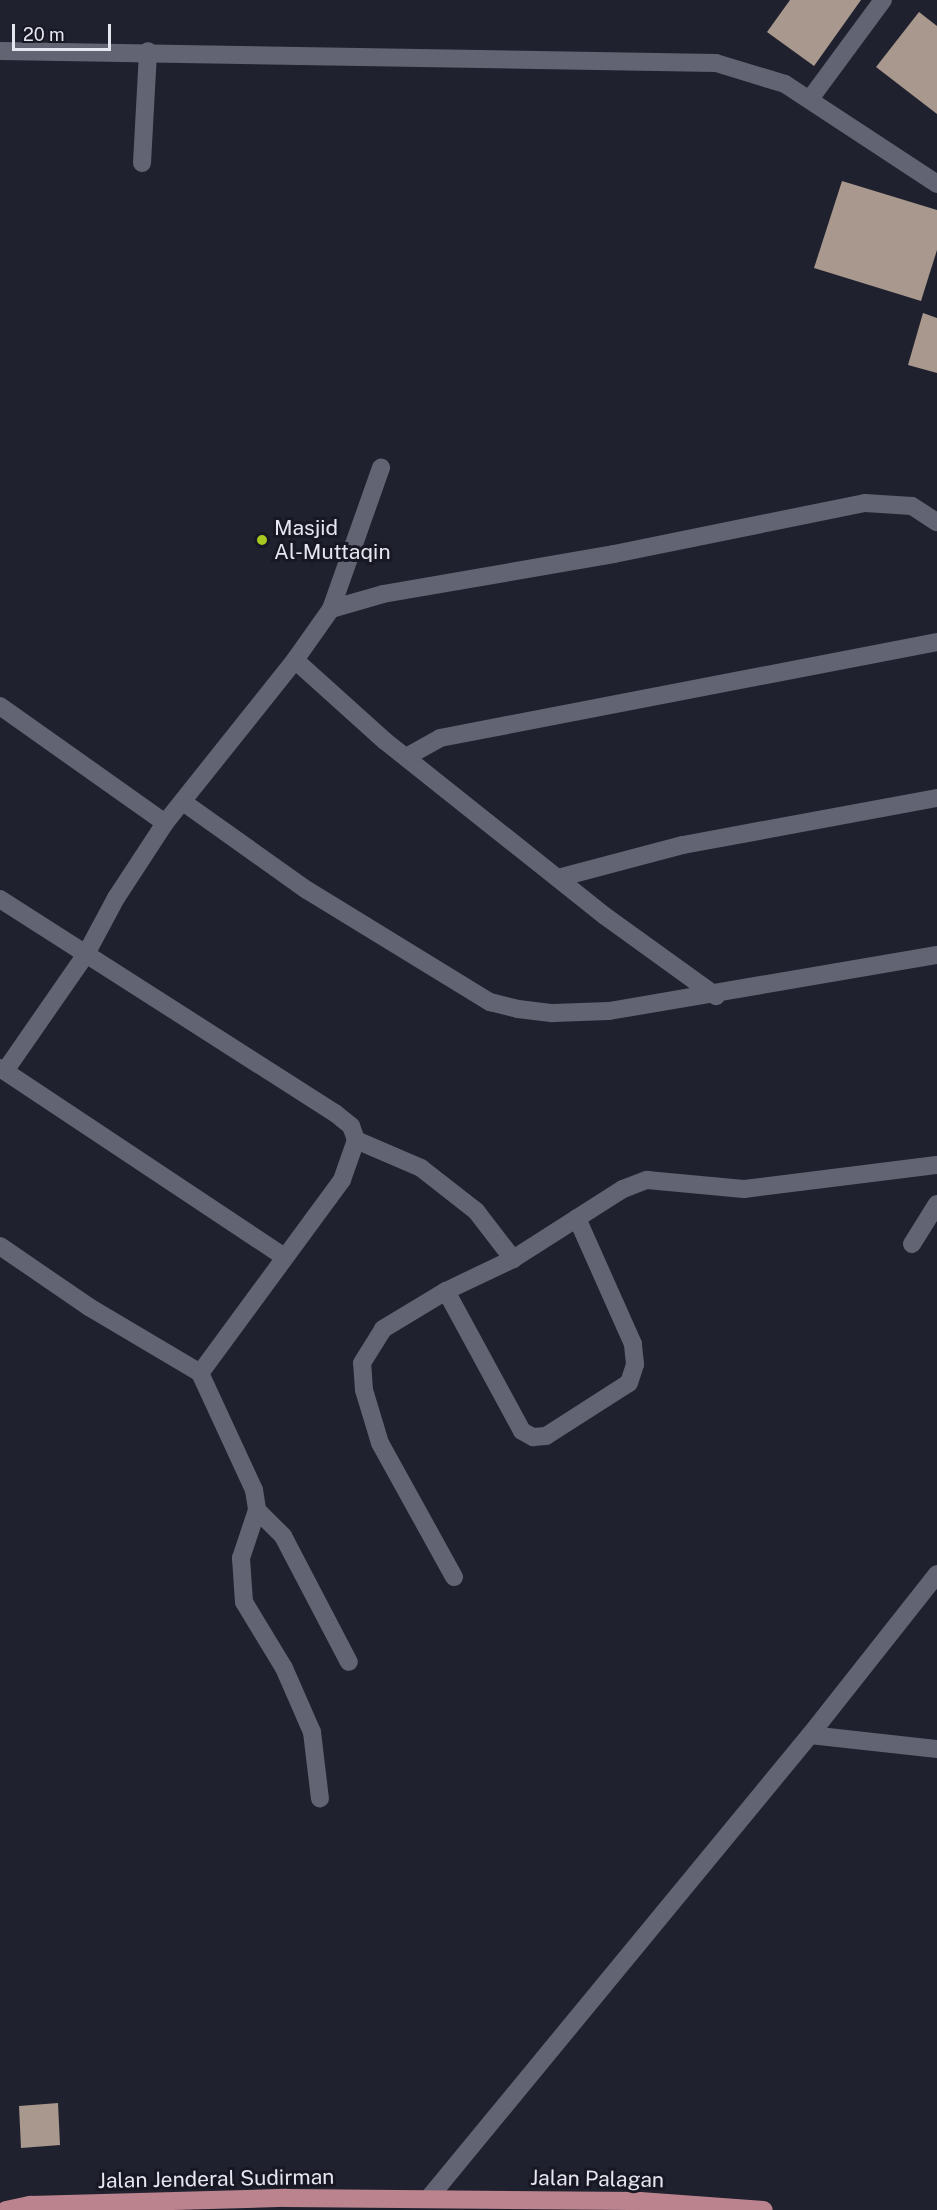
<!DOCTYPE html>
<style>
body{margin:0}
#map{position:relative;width:937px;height:2210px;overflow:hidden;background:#20212e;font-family:"Public Sans",sans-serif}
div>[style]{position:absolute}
.building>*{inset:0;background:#a8988d}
.minor>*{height:18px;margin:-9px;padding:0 9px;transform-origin:9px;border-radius:9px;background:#626373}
.major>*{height:18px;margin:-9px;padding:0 9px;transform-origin:9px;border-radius:9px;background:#ba838d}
.dots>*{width:16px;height:16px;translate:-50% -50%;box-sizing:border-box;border:3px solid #171824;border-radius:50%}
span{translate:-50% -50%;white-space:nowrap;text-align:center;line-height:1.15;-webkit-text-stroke:6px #171824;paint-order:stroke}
.poi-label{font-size:21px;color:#e5e6ef}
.left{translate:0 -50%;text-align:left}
.street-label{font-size:21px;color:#e5e6ef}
.scale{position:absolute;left:12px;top:24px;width:99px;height:27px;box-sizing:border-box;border:3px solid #e5e6ef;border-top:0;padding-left:8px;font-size:18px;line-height:21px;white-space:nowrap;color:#e5e6ef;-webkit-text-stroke:4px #171824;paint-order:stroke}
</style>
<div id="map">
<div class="building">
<i style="clip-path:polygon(790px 0,861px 0,814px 66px,767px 32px)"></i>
<i style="clip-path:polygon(919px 12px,937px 26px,937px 114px,876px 67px)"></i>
<i style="clip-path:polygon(842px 181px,937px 210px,937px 250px,921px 301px,814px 268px)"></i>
<i style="clip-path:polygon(923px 313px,937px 318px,937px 373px,908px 365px)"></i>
<i style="clip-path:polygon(58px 2103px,60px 2145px,21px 2148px,19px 2106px)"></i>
</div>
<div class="minor">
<i style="left:0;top:51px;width:716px;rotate:0.96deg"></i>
<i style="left:716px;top:63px;width:72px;rotate:16.9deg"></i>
<i style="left:785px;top:84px;width:182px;rotate:33.3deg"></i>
<i style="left:810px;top:99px;width:123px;rotate:-53.6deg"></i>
<i style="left:142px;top:163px;width:112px;rotate:-86.9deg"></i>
<i style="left:331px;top:609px;width:150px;rotate:-70.5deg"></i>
<i style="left:295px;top:660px;width:121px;rotate:42deg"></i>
<i style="left:385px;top:741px;width:281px;rotate:38.5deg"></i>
<i style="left:605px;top:916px;width:137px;rotate:35.8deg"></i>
<i style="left:0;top:706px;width:202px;rotate:35.3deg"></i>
<i style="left:406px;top:757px;width:39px;rotate:-29deg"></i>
<i style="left:440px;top:738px;width:506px;rotate:-10.93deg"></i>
<i style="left:183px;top:802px;width:152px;rotate:35.4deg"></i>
<i style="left:307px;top:890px;width:215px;rotate:31.5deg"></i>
<i style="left:490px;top:1002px;width:29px;rotate:14deg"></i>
<i style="left:518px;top:1009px;width:35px;rotate:7deg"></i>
<i style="left:553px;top:1013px;width:56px;rotate:-2deg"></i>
<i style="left:609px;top:1011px;width:333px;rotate:-9.7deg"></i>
<i style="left:558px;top:878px;width:129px;rotate:-14.8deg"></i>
<i style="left:683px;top:845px;width:258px;rotate:-10.5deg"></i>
<i style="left:0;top:899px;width:398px;rotate:32.6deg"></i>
<i style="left:335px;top:1113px;width:21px;rotate:39deg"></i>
<i style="left:351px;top:1126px;width:15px;rotate:70deg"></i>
<i style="left:356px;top:1140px;width:42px;rotate:109.3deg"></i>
<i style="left:342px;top:1180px;width:240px;rotate:126.3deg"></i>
<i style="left:0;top:1068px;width:341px;rotate:33.6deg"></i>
<i style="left:5px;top:1071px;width:142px;rotate:-55.3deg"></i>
<i style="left:86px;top:954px;width:64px;rotate:-61.8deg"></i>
<i style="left:116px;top:898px;width:90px;rotate:-56.8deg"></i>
<i style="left:165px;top:823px;width:208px;rotate:-51.4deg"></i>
<i style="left:295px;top:660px;width:62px;rotate:-54.8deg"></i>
<i style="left:331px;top:609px;width:54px;rotate:-16.1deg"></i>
<i style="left:383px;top:594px;width:234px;rotate:-9.8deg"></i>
<i style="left:614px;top:554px;width:256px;rotate:-11.5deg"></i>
<i style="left:865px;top:503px;width:47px;rotate:3.7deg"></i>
<i style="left:912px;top:506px;width:30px;rotate:33deg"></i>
<i style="left:356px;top:1140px;width:71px;rotate:23.3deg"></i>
<i style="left:421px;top:1168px;width:70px;rotate:38deg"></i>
<i style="left:476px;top:1211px;width:61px;rotate:52.4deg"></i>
<i style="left:912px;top:1244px;width:47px;rotate:-58deg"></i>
<i style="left:0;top:1246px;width:108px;rotate:34.4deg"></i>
<i style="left:89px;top:1307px;width:129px;rotate:30.7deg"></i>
<i style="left:200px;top:1373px;width:129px;rotate:65.2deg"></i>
<i style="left:254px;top:1490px;width:20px;rotate:81deg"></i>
<i style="left:257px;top:1510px;width:51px;rotate:108.4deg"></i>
<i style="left:241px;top:1558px;width:44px;rotate:86.1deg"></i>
<i style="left:244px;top:1602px;width:77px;rotate:58.8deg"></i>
<i style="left:284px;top:1668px;width:70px;rotate:66.4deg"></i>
<i style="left:312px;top:1732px;width:67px;rotate:83.2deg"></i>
<i style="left:446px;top:1291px;width:159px;rotate:61.5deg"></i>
<i style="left:522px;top:1431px;width:13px;rotate:29deg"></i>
<i style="left:533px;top:1437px;width:13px;rotate:-4deg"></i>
<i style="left:546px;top:1436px;width:98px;rotate:-32.6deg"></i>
<i style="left:629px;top:1383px;width:20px;rotate:-72deg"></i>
<i style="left:635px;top:1364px;width:20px;rotate:-96deg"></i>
<i style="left:633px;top:1344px;width:138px;rotate:-114deg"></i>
<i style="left:257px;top:1510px;width:37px;rotate:45deg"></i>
<i style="left:283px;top:1536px;width:142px;rotate:62.4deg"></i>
<i style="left:454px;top:1577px;width:153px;rotate:-118.9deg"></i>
<i style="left:380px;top:1443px;width:55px;rotate:-106.8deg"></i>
<i style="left:364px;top:1390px;width:27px;rotate:-94deg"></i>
<i style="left:362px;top:1363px;width:40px;rotate:-58deg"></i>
<i style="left:383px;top:1329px;width:74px;rotate:-31.1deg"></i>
<i style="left:446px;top:1291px;width:74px;rotate:-25.5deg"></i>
<i style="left:513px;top:1259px;width:130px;rotate:-32.5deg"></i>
<i style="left:623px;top:1189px;width:26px;rotate:-21deg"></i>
<i style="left:647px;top:1180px;width:97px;rotate:5.3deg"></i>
<i style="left:744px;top:1189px;width:194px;rotate:-7.1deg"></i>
<i style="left:810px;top:1735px;width:128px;rotate:6.3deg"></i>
<i style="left:428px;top:2199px;width:601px;rotate:-50.54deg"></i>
<i style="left:810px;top:1735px;width:205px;rotate:-51.7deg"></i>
</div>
<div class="major">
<i style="left:6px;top:2210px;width:25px;rotate:-12deg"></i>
<i style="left:30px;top:2205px;width:256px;rotate:-1.6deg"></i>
<i style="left:286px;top:2198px;width:354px;rotate:0.5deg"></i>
<i style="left:640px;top:2201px;width:124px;rotate:4.2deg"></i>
</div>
<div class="dots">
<i style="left:262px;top:540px;background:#a7c820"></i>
</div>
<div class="poi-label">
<span class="left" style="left:274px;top:540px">Masjid<br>Al-Muttaqin</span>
</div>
<div class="street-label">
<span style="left:216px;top:2179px;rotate:-1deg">Jalan Jenderal Sudirman</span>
<span style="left:597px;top:2179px;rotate:1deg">Jalan Palagan</span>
</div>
<div class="scale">20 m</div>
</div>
